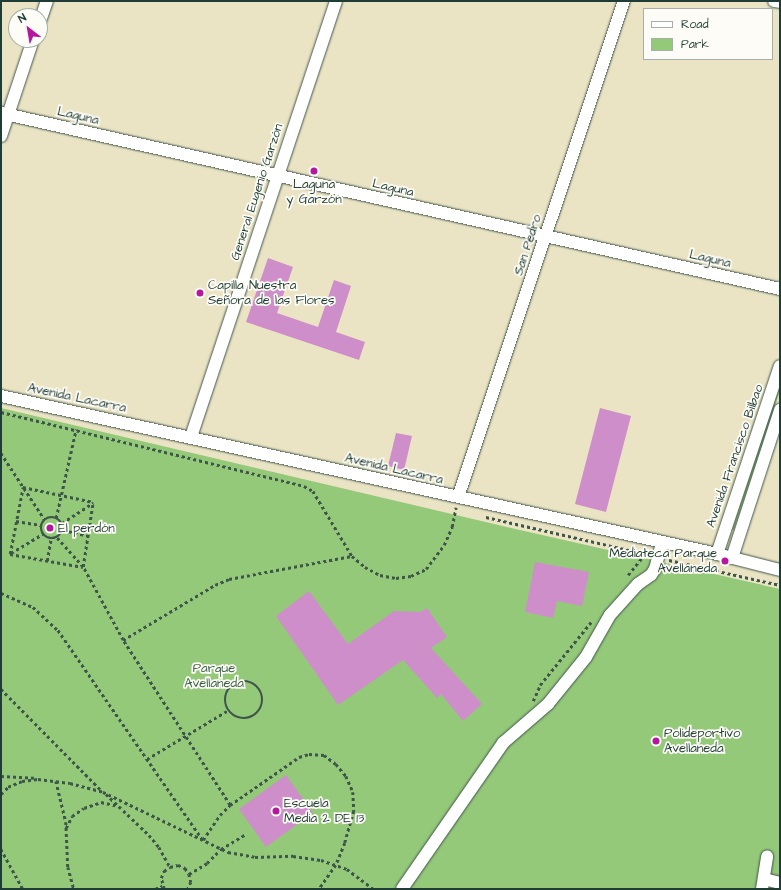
<!DOCTYPE html>
<meta charset="utf-8">
<style>
body{margin:0}
#map{position:relative;width:781px;height:890px;overflow:hidden;background:#ebe4c4;font-family:"Architects Daughter",sans-serif}
div>[style]{position:absolute}
.green>*{inset:0;background:#95c97a}
.building>*{inset:0;background:#cd8ec9}
.path>*{height:2.5px;margin-top:-1.25px;transform-origin:0;background:repeating-linear-gradient(90deg,#3e564a 0 3px,transparent 0 6px)}
.path>.ring{margin:-1.25px;padding:0;box-sizing:content-box;background:none;border:2.5px solid #3e564a;border-radius:50%}
.roads{filter:drop-shadow(0 0 1px #3e564a) drop-shadow(0 0 1px #3e564a)}
.minor>*{height:12px;margin:-6px;padding:0 6px;transform-origin:6px;border-radius:6px;background:#fff}
.dots>*{width:11px;height:11px;translate:-50% -50%;box-sizing:border-box;border:2px solid #fdfcf7;border-radius:50%}
span{translate:-50% -50%;white-space:nowrap;text-align:center;line-height:1.15;-webkit-text-stroke:3.5px #fdfcf7;paint-order:stroke}
.street-label{font-size:13px;color:#1f3d34}
.poi-label{font-size:13px;color:#1f3d34}
.left{translate:0 -50%;text-align:left}
.right{translate:-100% -50%;text-align:right}
.park-label{font-size:13px;color:#3c6046}
.frame{position:absolute;inset:0;border:2px solid #1f3d34;pointer-events:none}
.legend{position:absolute;left:643px;top:8px;width:130px;height:52px;box-sizing:border-box;background:#fdfcf7;border:1px solid #a4b0a9;margin:0;padding:5px 7px;list-style:none;font-size:12px;color:#1f3d34}
.legend li{display:flex;align-items:center;gap:8px;height:20px}
.legend b{width:20px;border:1px solid #a4b0a9}
.north{position:absolute;left:8px;top:8px;width:40px;height:40px;box-sizing:border-box;background:#fdfcf7;border:1px solid #a4b0a9;border-radius:50%;rotate:329deg;font-size:11px;font-weight:700;line-height:16px;text-align:center;color:#1f3d34}
.north::after{content:'';display:block;margin:auto;width:14px;height:18px;background:#b5179e;clip-path:polygon(50% 0,100% 100%,50% 72%,0 100%)}
</style>
<div id="map">
<div class="green">
<i style="clip-path:polygon(780px 384px,780px 390px,734px 530px,732px 530px)"></i>
<i style="clip-path:polygon(1px 408px,520px 530px,780px 589px,780px 889px,1px 889px)"></i>
</div>
<div class="building">
<i style="clip-path:polygon(268px 258px,293px 267px,277px 313px,318px 327px,334px 280px,351px 286px,336px 332px,365px 342px,359px 360px,246px 322px)"></i>
<i style="clip-path:polygon(600px 408px,631px 416px,606px 512px,575px 504px)"></i>
<i style="clip-path:polygon(396px 433px,412px 436px,404px 470px,388px 466px)"></i>
<i style="clip-path:polygon(535px 562px,589px 572px,582px 606px,557px 601px,553px 618px,525px 612px)"></i>
<i style="clip-path:polygon(309px 591px,348px 644px,394px 611px,420px 612px,427px 608px,447px 637px,431px 648px,482px 704px,463px 721px,441px 694px,437px 698px,403px 660px,338px 705px,276px 616px)"></i>
<i style="clip-path:polygon(286px 775px,313px 813px,266px 847px,239px 809px)"></i>
</div>
<div class="path">
<i style="left:1px;top:412px;width:312px;rotate:13.7deg"></i>
<i style="left:304px;top:486px;width:10px;rotate:29deg"></i>
<i style="left:313px;top:491px;width:76px;rotate:59deg"></i>
<i style="left:352px;top:556px;width:17px;rotate:40deg"></i>
<i style="left:365px;top:567px;width:17px;rotate:28deg"></i>
<i style="left:380px;top:575px;width:16px;rotate:11deg"></i>
<i style="left:396px;top:578px;width:15px;rotate:-8deg"></i>
<i style="left:411px;top:576px;width:17px;rotate:-25deg"></i>
<i style="left:426px;top:569px;width:30px;rotate:-53deg"></i>
<i style="left:444px;top:545px;width:20px;rotate:-66deg"></i>
<i style="left:452px;top:527px;width:20px;rotate:-79deg"></i>
<i style="left:1px;top:453px;width:80px;rotate:56.7deg"></i>
<i style="left:23px;top:487px;width:72px;rotate:12.1deg"></i>
<i style="left:486px;top:517px;width:164px;rotate:13deg"></i>
<i class="ring" style="left:41px;top:517px;width:19.5px;height:19.5px"></i>
<i style="left:56px;top:518px;width:91px;rotate:-77.3deg"></i>
<i style="left:16px;top:521px;width:25px;rotate:9deg"></i>
<i style="left:62px;top:523px;width:37px;rotate:-33deg"></i>
<i style="left:63px;top:530px;width:26px;rotate:13deg"></i>
<i style="left:11px;top:553px;width:37px;rotate:-31deg"></i>
<i style="left:10px;top:554px;width:74px;rotate:10.1deg"></i>
<i style="left:10px;top:554px;width:68px;rotate:-79deg"></i>
<i style="left:669px;top:560px;width:114px;rotate:12.7deg"></i>
<i style="left:47px;top:561px;width:22px;rotate:-80deg"></i>
<i style="left:83px;top:567px;width:66px;rotate:-81.3deg"></i>
<i style="left:628px;top:575px;width:27px;rotate:-51deg"></i>
<i style="left:1px;top:593px;width:35px;rotate:24deg"></i>
<i style="left:33px;top:607px;width:34px;rotate:43deg"></i>
<i style="left:58px;top:630px;width:255px;rotate:55.4deg"></i>
<i style="left:203px;top:840px;width:30px;rotate:-56deg"></i>
<i style="left:220px;top:815px;width:14px;rotate:-45deg"></i>
<i style="left:230px;top:805px;width:197px;rotate:-123deg"></i>
<i style="left:123px;top:640px;width:83px;rotate:-118.7deg"></i>
<i style="left:83px;top:567px;width:39px;rotate:-132deg"></i>
<i style="left:123px;top:640px;width:107px;rotate:-30.9deg"></i>
<i style="left:215px;top:585px;width:15px;rotate:-23deg"></i>
<i style="left:229px;top:579px;width:125px;rotate:-10.6deg"></i>
<i class="ring" style="left:225px;top:681px;width:35.5px;height:35.5px"></i>
<i style="left:1px;top:689px;width:144px;rotate:45.3deg"></i>
<i style="left:533px;top:701px;width:17px;rotate:-66deg"></i>
<i style="left:540px;top:685px;width:81px;rotate:-51deg"></i>
<i style="left:147px;top:759px;width:93px;rotate:-31deg"></i>
<i style="left:1px;top:776px;width:33px;rotate:3deg"></i>
<i style="left:56px;top:781px;width:42px;rotate:76.3deg"></i>
<i style="left:66px;top:822px;width:45px;rotate:87.5deg"></i>
<i style="left:68px;top:867px;width:23px;rotate:75deg"></i>
<i style="left:1px;top:794px;width:10px;rotate:-45deg"></i>
<i style="left:8px;top:787px;width:15px;rotate:-23deg"></i>
<i style="left:22px;top:781px;width:16px;rotate:-7deg"></i>
<i style="left:38px;top:779px;width:32px;rotate:7deg"></i>
<i style="left:70px;top:783px;width:34px;rotate:15deg"></i>
<i style="left:103px;top:792px;width:139px;rotate:25.6deg"></i>
<i style="left:228px;top:852px;width:27px;rotate:10deg"></i>
<i style="left:255px;top:857px;width:38px;rotate:-2deg"></i>
<i style="left:293px;top:856px;width:28px;rotate:8deg"></i>
<i style="left:321px;top:860px;width:28px;rotate:19deg"></i>
<i style="left:347px;top:869px;width:34px;rotate:37deg"></i>
<i style="left:106px;top:794px;width:59px;rotate:43.6deg"></i>
<i style="left:149px;top:835px;width:16px;rotate:50deg"></i>
<i style="left:159px;top:847px;width:23px;rotate:61deg"></i>
<i style="left:230px;top:805px;width:84px;rotate:-34.8deg"></i>
<i style="left:299px;top:757px;width:10px;rotate:-17deg"></i>
<i style="left:309px;top:754px;width:15px;rotate:4deg"></i>
<i style="left:324px;top:755px;width:15px;rotate:37deg"></i>
<i style="left:336px;top:764px;width:16px;rotate:50deg"></i>
<i style="left:346px;top:776px;width:17px;rotate:66deg"></i>
<i style="left:353px;top:792px;width:19px;rotate:87deg"></i>
<i style="left:354px;top:811px;width:33px;rotate:106deg"></i>
<i style="left:345px;top:843px;width:24px;rotate:112deg"></i>
<i style="left:336px;top:865px;width:29px;rotate:125deg"></i>
<i style="left:66px;top:828px;width:13px;rotate:-63deg"></i>
<i style="left:72px;top:816px;width:14px;rotate:-34deg"></i>
<i style="left:84px;top:808px;width:18px;rotate:-19deg"></i>
<i style="left:101px;top:802px;width:17px;rotate:13deg"></i>
<i style="left:1px;top:849px;width:46px;rotate:61.2deg"></i>
<i style="left:189px;top:874px;width:21px;rotate:-31deg"></i>
<i style="left:207px;top:863px;width:20px;rotate:-45deg"></i>
<i style="left:221px;top:849px;width:29px;rotate:-31deg"></i>
<i style="left:155px;top:889px;width:8px;rotate:-23deg"></i>
<i style="left:164px;top:889px;width:11px;rotate:-105deg"></i>
<i style="left:161px;top:878px;width:8px;rotate:-67deg"></i>
<i style="left:164px;top:871px;width:7px;rotate:-34deg"></i>
<i style="left:170px;top:867px;width:8px;rotate:-14deg"></i>
<i style="left:178px;top:865px;width:8px;rotate:23deg"></i>
<i style="left:185px;top:868px;width:7px;rotate:56deg"></i>
<i style="left:189px;top:874px;width:8px;rotate:76deg"></i>
<i style="left:191px;top:882px;width:8px;rotate:113deg"></i>
</div>
<div class="roads">
<div class="minor">
<i style="left:774px;top:1px;width:6px;rotate:9deg"></i>
<i style="left:40px;top:21px;width:21px;rotate:-71deg"></i>
<i style="left:1px;top:113px;width:799px;rotate:12.73deg"></i>
<i style="left:1px;top:136px;width:101px;rotate:-71.6deg"></i>
<i style="left:1px;top:396px;width:733px;rotate:12.44deg"></i>
<i style="left:717px;top:554px;width:65px;rotate:14.3deg"></i>
<i style="left:191px;top:437px;width:459px;rotate:-71.6deg"></i>
<i style="left:458px;top:497px;width:523px;rotate:-71.5deg"></i>
<i style="left:717px;top:554px;width:198px;rotate:-71.5deg"></i>
<i style="left:732px;top:558px;width:156px;rotate:-72deg"></i>
<i style="left:764px;top:879px;width:16px;rotate:14deg"></i>
<i style="left:402px;top:889px;width:178px;rotate:-55.3deg"></i>
<i style="left:503px;top:743px;width:60px;rotate:-40.9deg"></i>
<i style="left:548px;top:704px;width:60px;rotate:-51deg"></i>
<i style="left:586px;top:657px;width:48px;rotate:-60.3deg"></i>
<i style="left:610px;top:615px;width:42px;rotate:-47.9deg"></i>
<i style="left:638px;top:584px;width:16px;rotate:-35deg"></i>
<i style="left:651px;top:575px;width:7px;rotate:-56deg"></i>
<i style="left:655px;top:569px;width:28px;rotate:-75deg"></i>
<i style="left:762px;top:889px;width:33px;rotate:-81deg"></i>
</div>
</div>
<div class="dots">
<i style="left:314px;top:171px;background:#b5179e"></i>
<i style="left:200px;top:293px;background:#b5179e"></i>
<i style="left:50px;top:528px;background:#b5179e"></i>
<i style="left:725px;top:561px;background:#b5179e"></i>
<i style="left:656px;top:741px;background:#b5179e"></i>
<i style="left:276px;top:811px;background:#b5179e"></i>
</div>
<div class="street-label">
<span style="left:78px;top:116px;rotate:13deg">Laguna</span>
<span style="left:393px;top:188px;rotate:13deg">Laguna</span>
<span style="left:257px;top:192px;rotate:-72deg">General Eugenio Garzón</span>
<span style="left:528px;top:245px;rotate:-72deg">San Pedro</span>
<span style="left:710px;top:259px;rotate:13deg">Laguna</span>
<span style="left:77px;top:398px;rotate:12deg">Avenida Lacarra</span>
<span style="left:735px;top:456px;rotate:-71deg">Avenida Francisco Bilbao</span>
<span style="left:394px;top:469px;rotate:13deg">Avenida Lacarra</span>
</div>
<div class="poi-label">
<span style="left:314px;top:192px">Laguna<br>y Garzón</span>
<span class="left" style="left:208px;top:293px">Capilla Nuestra<br>Señora de las Flores</span>
<span class="left" style="left:58px;top:528px">El perdón</span>
<span class="right" style="left:717px;top:561px">Mediateca Parque<br>Avellaneda</span>
<span class="left" style="left:664px;top:741px">Polideportivo<br>Avellaneda</span>
<span class="left" style="left:284px;top:811px">Escuela<br>Media 2 DE 13</span>
</div>
<div class="park-label">
<span style="left:214px;top:676px">Parque<br>Avellaneda</span>
</div>
<div class="frame"></div>
<ul class="legend">
<li><b style="height:5px;background:#fff"></b>Road</li>
<li><b style="height:11px;background:#95c97a"></b>Park</li>
</ul>
<div class="north">N</div>
</div>
